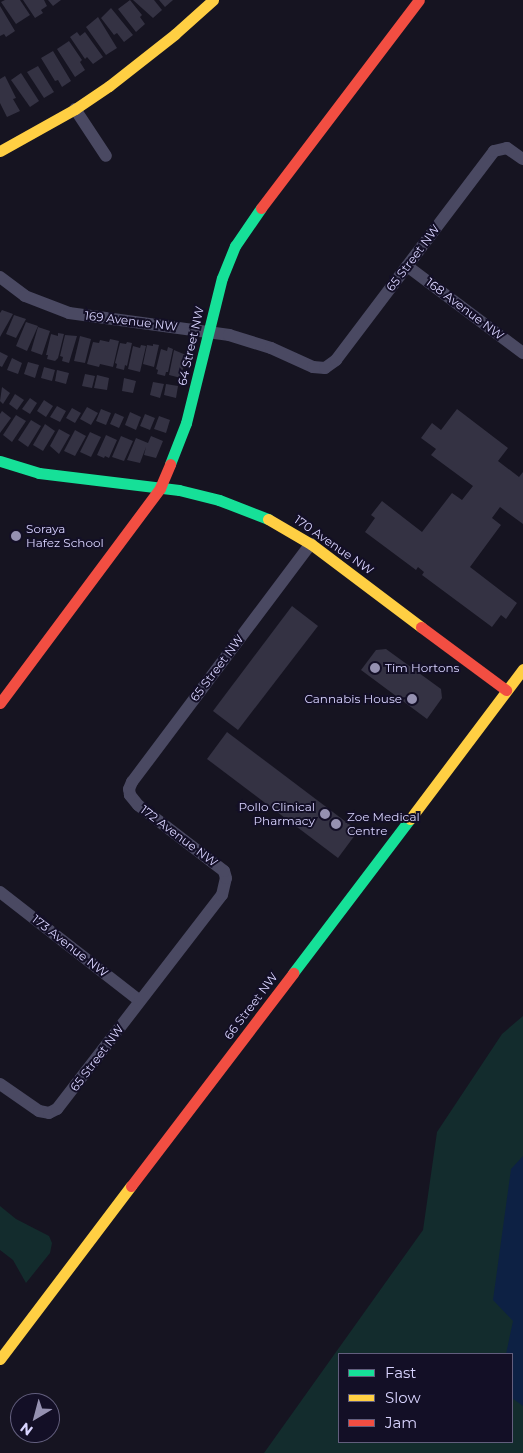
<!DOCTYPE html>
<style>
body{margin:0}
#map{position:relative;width:523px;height:1453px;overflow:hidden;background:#161421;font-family:Montserrat,sans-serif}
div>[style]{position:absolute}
.green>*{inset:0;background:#132c2d}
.water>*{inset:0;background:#0d2144}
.building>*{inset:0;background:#343243}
.street>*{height:12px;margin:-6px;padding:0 6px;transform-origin:6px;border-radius:6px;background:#4a4962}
.fast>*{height:11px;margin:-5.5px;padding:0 5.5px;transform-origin:5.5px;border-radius:5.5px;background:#16e098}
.slow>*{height:11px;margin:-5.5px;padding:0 5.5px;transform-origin:5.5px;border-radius:5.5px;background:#ffcf43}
.jam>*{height:11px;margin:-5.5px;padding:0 5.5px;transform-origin:5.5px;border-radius:5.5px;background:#f24e42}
.dots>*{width:14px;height:14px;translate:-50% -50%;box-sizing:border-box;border:2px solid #130f26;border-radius:50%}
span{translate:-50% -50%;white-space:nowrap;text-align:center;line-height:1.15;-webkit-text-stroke:4px #130f26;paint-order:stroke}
.street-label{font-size:12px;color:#d9d4ff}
.poi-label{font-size:12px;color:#d9d4ff}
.left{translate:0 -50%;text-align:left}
.right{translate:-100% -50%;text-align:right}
.legend{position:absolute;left:338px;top:1353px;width:175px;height:90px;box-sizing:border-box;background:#130f26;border:1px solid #625e7d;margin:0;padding:6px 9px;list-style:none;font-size:15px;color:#d9d4ff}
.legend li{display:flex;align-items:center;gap:10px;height:25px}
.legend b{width:25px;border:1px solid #625e7d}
.north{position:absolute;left:10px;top:1393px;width:50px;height:50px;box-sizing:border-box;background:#130f26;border:1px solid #625e7d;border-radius:50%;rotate:217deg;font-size:14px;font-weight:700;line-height:20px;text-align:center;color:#d9d4ff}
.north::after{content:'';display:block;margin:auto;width:18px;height:22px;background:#9591b1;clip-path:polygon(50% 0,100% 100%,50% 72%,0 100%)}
</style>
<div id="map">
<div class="green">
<i style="clip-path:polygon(evenodd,523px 1016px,523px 1453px,264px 1453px,423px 1230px,437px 1132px,502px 1034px,523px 1016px,339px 1354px,512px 1354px,512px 1442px,339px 1442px,339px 1354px)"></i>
<i style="clip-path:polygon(0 1206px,16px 1219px,49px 1236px,52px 1243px,50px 1253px,26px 1283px,13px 1260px,0 1250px)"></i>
</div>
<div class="water">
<i style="clip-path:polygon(523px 1156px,523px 1406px,512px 1398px,512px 1354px,506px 1354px,513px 1321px,493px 1300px,511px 1169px)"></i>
</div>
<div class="building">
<i style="clip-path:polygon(5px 0,20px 0,30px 15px,16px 24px,1px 2px)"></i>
<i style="clip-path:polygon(23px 0,44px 0,47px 6px,41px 10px,43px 13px,35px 18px)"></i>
<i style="clip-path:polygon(48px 0,61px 0,53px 6px)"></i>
<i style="clip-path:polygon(130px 0,142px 15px,140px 17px,145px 24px,136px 32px,118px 9px)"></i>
<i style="clip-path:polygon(133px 0,154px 0,162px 10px,153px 18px)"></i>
<i style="clip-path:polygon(159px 0,173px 0,165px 7px)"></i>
<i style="clip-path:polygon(0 6px,15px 31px,6px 37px,4px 34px,0 36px)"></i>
<i style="clip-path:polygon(111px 8px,133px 35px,124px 42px,117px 33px,114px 35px,101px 18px)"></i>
<i style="clip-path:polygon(98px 17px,117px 48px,106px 55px,86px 27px)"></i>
<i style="clip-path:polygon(77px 32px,80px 36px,85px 32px,103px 57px,93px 64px,87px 57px,85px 59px,70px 37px)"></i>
<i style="clip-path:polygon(69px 41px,82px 60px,80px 62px,85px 70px,75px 77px,57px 49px)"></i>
<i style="clip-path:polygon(53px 51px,71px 81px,62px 87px,58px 80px,55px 81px,41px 58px)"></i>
<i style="clip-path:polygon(38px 66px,54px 92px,44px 98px,27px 72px)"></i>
<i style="clip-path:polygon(21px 73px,39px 101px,30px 107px,11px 80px)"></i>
<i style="clip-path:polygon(5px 76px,16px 98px,13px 99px,20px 111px,7px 117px,0 103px,0 79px)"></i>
<i style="clip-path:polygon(2px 310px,13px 314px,0 337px,0 313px)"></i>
<i style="clip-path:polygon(14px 315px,26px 319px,16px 338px,6px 334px)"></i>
<i style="clip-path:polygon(26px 322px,38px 326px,27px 351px,16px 346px)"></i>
<i style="clip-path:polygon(38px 327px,50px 331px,42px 355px,31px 351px)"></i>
<i style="clip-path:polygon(58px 333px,64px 334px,58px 358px,55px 361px,47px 359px,48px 355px,46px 355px,51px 334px,58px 336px)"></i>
<i style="clip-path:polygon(65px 335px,77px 336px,69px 363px,62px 361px,63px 357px,60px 356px)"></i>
<i style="clip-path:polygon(80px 336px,91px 339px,85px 363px,74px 361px)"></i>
<i style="clip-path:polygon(110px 339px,119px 341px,113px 367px,100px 364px,99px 367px,87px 364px,93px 342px,99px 343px,100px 340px,109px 342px)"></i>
<i style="clip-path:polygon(127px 342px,132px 343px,127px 366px,125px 365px,124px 370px,116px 368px,117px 364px,115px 363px,120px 343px,126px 344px)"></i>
<i style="clip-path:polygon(153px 344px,159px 345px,154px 367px,143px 364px,147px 345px,153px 346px)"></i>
<i style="clip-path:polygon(141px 345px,146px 346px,140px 372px,128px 369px,133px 346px,140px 348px)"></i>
<i style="clip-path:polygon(168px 347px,173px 349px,168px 372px,166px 372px,165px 376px,157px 374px,158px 370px,156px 369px,161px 349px,167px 351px)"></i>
<i style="clip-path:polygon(174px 350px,186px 355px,181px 378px,169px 375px)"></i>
<i style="clip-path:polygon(0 352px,8px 356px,2px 367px,0 366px)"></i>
<i style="clip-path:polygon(12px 358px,22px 363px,18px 374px,7px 370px)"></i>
<i style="clip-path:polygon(28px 362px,39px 365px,35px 378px,24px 374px)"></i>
<i style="clip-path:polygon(44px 367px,55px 370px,52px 381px,41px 378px)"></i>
<i style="clip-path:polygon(57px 370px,69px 373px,66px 384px,55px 381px)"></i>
<i style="clip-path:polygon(85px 374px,95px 376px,92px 388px,82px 386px)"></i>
<i style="clip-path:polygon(97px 375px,109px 378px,107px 390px,94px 388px)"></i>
<i style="clip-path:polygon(124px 378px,136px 381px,133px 393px,122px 391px)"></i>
<i style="clip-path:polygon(153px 382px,164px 384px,160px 398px,150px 395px)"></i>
<i style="clip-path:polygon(166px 384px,178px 386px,176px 398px,164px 395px)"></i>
<i style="clip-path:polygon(2px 387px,10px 393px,3px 404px,0 401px)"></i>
<i style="clip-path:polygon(15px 394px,24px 400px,17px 410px,9px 404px)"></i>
<i style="clip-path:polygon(30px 398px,37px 403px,30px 414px,22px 409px)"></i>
<i style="clip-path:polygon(44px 400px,53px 406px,46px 417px,37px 411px)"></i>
<i style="clip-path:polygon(57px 406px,66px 411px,60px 422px,50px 417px)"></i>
<i style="clip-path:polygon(87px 407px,98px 413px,91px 425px,80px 419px)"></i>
<i style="clip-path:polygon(72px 408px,81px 413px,75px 423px,66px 418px)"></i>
<i style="clip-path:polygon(101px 409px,111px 413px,106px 425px,96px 421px)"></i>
<i style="clip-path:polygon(457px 409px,508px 448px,498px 461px,519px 477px,523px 472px,523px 524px,500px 507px,492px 518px,501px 525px,470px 567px,517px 603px,506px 619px,501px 615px,492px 627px,422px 575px,424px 572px,418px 567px,416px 570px,365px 532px,375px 518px,371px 515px,382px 501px,422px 532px,452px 493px,462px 500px,473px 486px,431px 455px,436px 449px,421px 438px,432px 423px,441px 430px)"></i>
<i style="clip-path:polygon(2px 411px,11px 418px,0 433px,0 414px)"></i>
<i style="clip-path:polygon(130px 412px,141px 417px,136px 430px,125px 425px)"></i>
<i style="clip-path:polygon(115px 413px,124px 417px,119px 428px,110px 424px)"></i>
<i style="clip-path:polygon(145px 414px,155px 418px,150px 430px,140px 426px)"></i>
<i style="clip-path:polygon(16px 415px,26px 421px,12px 442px,3px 435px)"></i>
<i style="clip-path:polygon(159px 416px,170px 420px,166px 433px,154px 429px)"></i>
<i style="clip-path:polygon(31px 420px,41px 426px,28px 447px,18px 440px)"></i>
<i style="clip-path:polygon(45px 424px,55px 431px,43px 451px,33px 445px)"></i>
<i style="clip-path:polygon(59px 429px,70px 435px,59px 454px,50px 446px)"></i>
<i style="clip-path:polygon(75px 430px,86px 436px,75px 456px,64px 451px)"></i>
<i style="clip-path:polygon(90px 432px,101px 437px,91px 457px,80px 452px)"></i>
<i style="clip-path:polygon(106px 435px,117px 440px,109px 458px,105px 456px,104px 458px,97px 455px)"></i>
<i style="clip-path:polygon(121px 436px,133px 441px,124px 461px,112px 457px)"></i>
<i style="clip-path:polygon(151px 436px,163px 441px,156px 458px,144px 455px,146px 447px,140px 463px,127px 460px,136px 438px,148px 443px)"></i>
<i style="clip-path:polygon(292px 606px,318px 626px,238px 730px,213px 711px)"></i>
<i style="clip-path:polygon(386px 649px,441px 689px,442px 698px,427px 719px,361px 670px,376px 650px)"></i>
<i style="clip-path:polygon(227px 732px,358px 831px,338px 858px,207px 759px)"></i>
</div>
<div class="street">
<i style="left:75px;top:109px;width:56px;rotate:56.6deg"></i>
<i style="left:407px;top:266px;width:145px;rotate:36.9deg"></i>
<i style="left:0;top:277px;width:31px;rotate:37deg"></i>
<i style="left:25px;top:296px;width:47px;rotate:21.1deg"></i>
<i style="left:69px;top:313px;width:162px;rotate:7.8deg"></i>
<i style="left:229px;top:335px;width:44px;rotate:17.2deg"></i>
<i style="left:271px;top:348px;width:46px;rotate:24.3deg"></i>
<i style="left:313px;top:367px;width:12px;rotate:5deg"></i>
<i style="left:325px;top:368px;width:14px;rotate:-36deg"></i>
<i style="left:336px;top:360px;width:262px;rotate:-52.9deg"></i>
<i style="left:494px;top:151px;width:13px;rotate:-13deg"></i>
<i style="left:507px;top:148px;width:19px;rotate:35deg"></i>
<i style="left:0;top:892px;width:177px;rotate:37.9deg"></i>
<i style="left:0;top:1084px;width:47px;rotate:34.7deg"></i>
<i style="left:39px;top:1111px;width:10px;rotate:11deg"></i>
<i style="left:49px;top:1113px;width:9px;rotate:-27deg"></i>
<i style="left:57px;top:1109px;width:270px;rotate:-52.4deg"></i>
<i style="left:222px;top:895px;width:17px;rotate:-77deg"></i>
<i style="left:226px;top:878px;width:7px;rotate:-106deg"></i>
<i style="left:224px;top:871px;width:108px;rotate:-142.5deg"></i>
<i style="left:138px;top:805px;width:13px;rotate:-129deg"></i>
<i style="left:130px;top:795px;width:6px;rotate:-99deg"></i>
<i style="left:129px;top:789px;width:8px;rotate:-67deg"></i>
<i style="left:132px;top:782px;width:298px;rotate:-53.1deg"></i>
</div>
<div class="fast">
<i style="left:0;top:461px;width:41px;rotate:17.1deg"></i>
<i style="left:39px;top:473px;width:141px;rotate:6.9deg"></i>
<i style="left:179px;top:490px;width:41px;rotate:14deg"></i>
<i style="left:219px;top:500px;width:53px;rotate:21.2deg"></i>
<i style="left:170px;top:464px;width:44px;rotate:-68.7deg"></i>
<i style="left:186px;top:423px;width:149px;rotate:-76.1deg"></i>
<i style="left:222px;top:278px;width:35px;rotate:-68deg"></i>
<i style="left:235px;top:246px;width:46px;rotate:-55.6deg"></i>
<i style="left:293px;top:973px;width:193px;rotate:-52.8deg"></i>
</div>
<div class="slow">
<i style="left:0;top:151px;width:86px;rotate:-29.2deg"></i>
<i style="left:75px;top:109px;width:41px;rotate:-34.1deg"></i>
<i style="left:109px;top:86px;width:84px;rotate:-38.2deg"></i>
<i style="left:175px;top:34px;width:51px;rotate:-41.8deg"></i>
<i style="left:268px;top:519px;width:50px;rotate:30.2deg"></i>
<i style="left:311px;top:544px;width:138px;rotate:37deg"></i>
<i style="left:410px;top:819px;width:188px;rotate:-53deg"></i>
<i style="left:0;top:1359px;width:217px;rotate:-52.9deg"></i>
</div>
<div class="jam">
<i style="left:261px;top:208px;width:261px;rotate:-52.8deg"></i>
<i style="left:421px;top:627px;width:106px;rotate:36.5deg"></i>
<i style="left:0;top:703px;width:268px;rotate:-53.3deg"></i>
<i style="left:160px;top:488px;width:26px;rotate:-67deg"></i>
<i style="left:131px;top:1186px;width:268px;rotate:-52.7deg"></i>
</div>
<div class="dots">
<i style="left:16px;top:536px;background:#9591b1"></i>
<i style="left:375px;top:668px;background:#9591b1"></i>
<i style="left:412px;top:699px;background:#9591b1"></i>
<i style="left:325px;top:814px;background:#9591b1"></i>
<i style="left:336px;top:824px;background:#9591b1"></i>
</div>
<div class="street-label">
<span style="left:413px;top:258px;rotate:-53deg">65 Street NW</span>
<span style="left:465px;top:309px;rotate:37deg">168 Avenue NW</span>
<span style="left:131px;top:321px;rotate:7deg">169 Avenue NW</span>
<span style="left:191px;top:346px;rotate:-77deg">64 Street NW</span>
<span style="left:334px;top:545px;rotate:35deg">170 Avenue NW</span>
<span style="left:217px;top:668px;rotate:-53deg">65 Street NW</span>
<span style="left:179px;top:836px;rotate:37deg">172 Avenue NW</span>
<span style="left:70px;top:946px;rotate:38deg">173 Avenue NW</span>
<span style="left:251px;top:1006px;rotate:-53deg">66 Street NW</span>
<span style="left:97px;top:1058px;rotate:-53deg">65 Street NW</span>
</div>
<div class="poi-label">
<span class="left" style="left:26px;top:536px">Soraya<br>Hafez School</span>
<span class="left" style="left:385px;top:668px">Tim Hortons</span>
<span class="right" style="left:402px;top:699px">Cannabis House</span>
<span class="right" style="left:315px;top:814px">Pollo Clinical<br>Pharmacy</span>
<span class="left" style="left:347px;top:824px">Zoe Medical<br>Centre</span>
</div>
<ul class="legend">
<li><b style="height:6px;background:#16e098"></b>Fast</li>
<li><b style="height:6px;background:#ffcf43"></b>Slow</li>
<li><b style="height:6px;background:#f24e42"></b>Jam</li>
</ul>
<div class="north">N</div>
</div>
